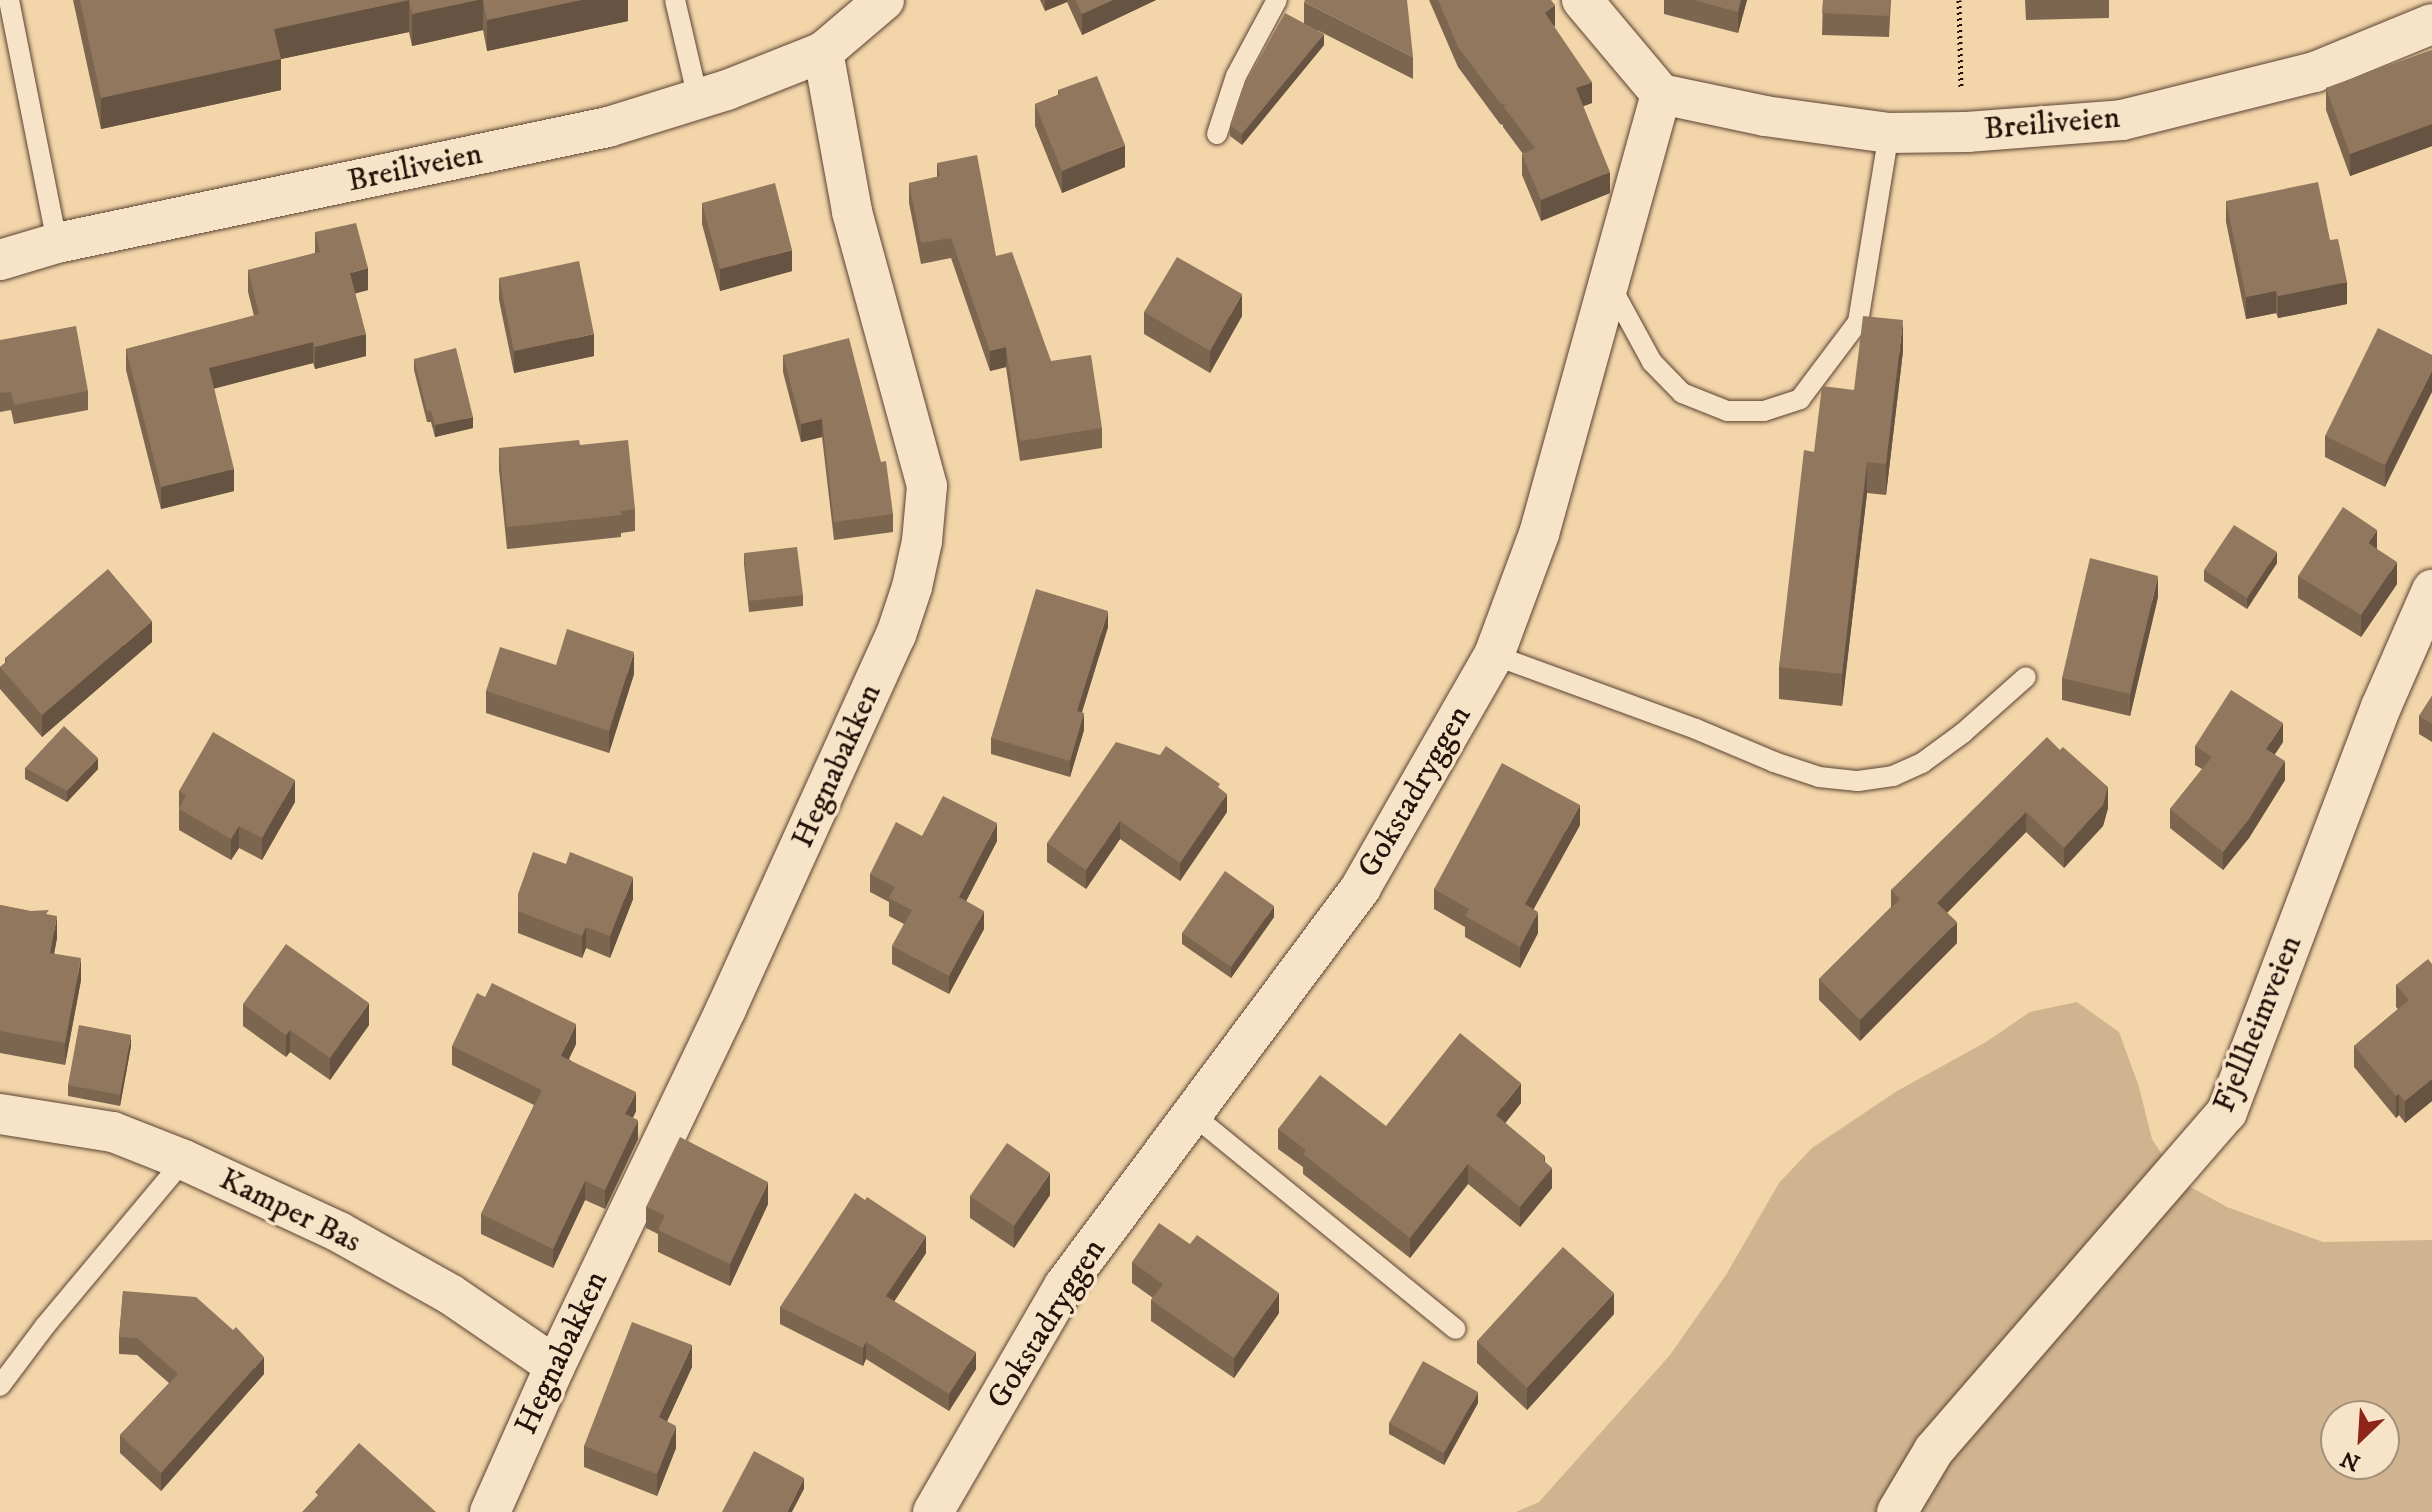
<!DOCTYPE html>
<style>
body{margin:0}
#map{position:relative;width:2432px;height:1512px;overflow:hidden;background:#f3d5aa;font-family:"IM FELL DW Pica",serif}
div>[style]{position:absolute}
.green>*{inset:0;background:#d0b48f}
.path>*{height:5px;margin-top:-2.5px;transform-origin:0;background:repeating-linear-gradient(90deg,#27120a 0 2px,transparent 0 6px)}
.roads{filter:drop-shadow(0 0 2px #5a4332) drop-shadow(0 0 2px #5a4332)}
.service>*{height:20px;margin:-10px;padding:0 10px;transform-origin:10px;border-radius:10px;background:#f7e4c8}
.minor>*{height:40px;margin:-20px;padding:0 20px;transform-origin:20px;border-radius:20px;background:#f7e4c8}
.wall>*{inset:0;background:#7d6650}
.shaded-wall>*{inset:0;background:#665341}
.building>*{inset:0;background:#91775d}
span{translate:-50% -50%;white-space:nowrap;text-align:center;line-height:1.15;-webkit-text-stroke:7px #f7e4c8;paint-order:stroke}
.street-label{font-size:32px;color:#27120a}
.north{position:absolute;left:2320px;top:1400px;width:80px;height:80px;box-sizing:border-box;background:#f7e4c8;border:2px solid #a4907c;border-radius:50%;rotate:205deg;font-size:22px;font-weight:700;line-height:32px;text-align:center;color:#27120a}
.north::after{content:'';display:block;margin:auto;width:28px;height:36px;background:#8f2418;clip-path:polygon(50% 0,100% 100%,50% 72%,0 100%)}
</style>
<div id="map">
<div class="green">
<i style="clip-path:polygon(evenodd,2077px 1002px,2119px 1032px,2139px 1087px,2152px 1139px,2178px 1180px,2227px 1207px,2323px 1242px,2432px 1240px,2432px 1512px,1516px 1512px,1539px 1502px,1670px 1355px,1726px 1275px,1779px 1183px,1812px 1148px,1897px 1091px,1986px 1042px,2030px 1012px,2077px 1002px,2336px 1416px,2384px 1416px,2384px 1464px,2336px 1464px,2336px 1416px)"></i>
</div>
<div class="path">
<i style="left:1959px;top:0;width:87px;rotate:88.7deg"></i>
</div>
<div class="roads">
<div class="service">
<i style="left:9px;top:0;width:248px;rotate:78.8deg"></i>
<i style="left:675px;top:0;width:102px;rotate:76.9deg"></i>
<i style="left:1217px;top:134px;width:61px;rotate:-71.9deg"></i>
<i style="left:1236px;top:76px;width:86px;rotate:-61.7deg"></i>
<i style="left:1610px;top:285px;width:88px;rotate:61.4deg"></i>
<i style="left:1652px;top:362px;width:43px;rotate:45.9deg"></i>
<i style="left:1682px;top:393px;width:48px;rotate:21.8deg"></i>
<i style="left:1727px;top:411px;width:37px"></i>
<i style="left:1764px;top:411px;width:38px;rotate:-18deg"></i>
<i style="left:1800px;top:399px;width:96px;rotate:-53deg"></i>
<i style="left:1858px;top:322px;width:192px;rotate:-80.7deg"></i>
<i style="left:1494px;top:655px;width:215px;rotate:20.1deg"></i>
<i style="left:1696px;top:729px;width:85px;rotate:22.9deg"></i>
<i style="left:1774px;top:762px;width:47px;rotate:18.4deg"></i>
<i style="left:1819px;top:777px;width:39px;rotate:6deg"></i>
<i style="left:1858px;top:781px;width:35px;rotate:-8deg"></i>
<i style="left:1893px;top:776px;width:32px;rotate:-24deg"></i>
<i style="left:1922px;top:763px;width:51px;rotate:-36.2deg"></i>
<i style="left:1963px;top:733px;width:84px;rotate:-41.6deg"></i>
<i style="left:1192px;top:1114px;width:340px;rotate:39.2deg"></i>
<i style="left:0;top:1386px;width:75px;rotate:-53.1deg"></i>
<i style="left:45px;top:1326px;width:217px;rotate:-50.1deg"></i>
</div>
<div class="minor">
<i style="left:1661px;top:94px;width:106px;rotate:11.9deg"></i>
<i style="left:1765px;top:116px;width:125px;rotate:7.8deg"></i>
<i style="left:1889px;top:133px;width:78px;rotate:-0.7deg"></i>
<i style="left:1967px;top:132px;width:155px;rotate:-4.4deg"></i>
<i style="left:2122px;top:120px;width:199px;rotate:-14deg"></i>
<i style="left:2315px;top:72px;width:126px;rotate:-22.3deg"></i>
<i style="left:0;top:260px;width:59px;rotate:-16.6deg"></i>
<i style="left:57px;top:243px;width:563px;rotate:-11.89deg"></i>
<i style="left:608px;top:127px;width:125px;rotate:-17.3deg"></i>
<i style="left:727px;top:90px;width:103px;rotate:-21.6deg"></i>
<i style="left:823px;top:52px;width:80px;rotate:-40.4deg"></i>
<i style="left:0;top:1114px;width:114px;rotate:9.1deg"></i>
<i style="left:113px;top:1132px;width:76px;rotate:21.5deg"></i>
<i style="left:184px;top:1160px;width:171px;rotate:24.9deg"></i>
<i style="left:339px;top:1232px;width:127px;rotate:29.2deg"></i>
<i style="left:450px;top:1294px;width:127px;rotate:34.4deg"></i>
<i style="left:490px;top:1512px;width:160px;rotate:-66deg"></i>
<i style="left:555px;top:1366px;width:396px;rotate:-64.4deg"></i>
<i style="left:726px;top:1009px;width:411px;rotate:-65.6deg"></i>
<i style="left:896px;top:635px;width:51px;rotate:-71.6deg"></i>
<i style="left:912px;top:587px;width:47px;rotate:-77.7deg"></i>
<i style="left:922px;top:541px;width:55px;rotate:-84.8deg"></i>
<i style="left:927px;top:486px;width:285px;rotate:-105.3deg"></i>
<i style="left:852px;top:211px;width:162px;rotate:-100.3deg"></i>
<i style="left:933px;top:1512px;width:261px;rotate:-59.9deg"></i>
<i style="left:1064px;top:1286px;width:497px;rotate:-53.3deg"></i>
<i style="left:1361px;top:887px;width:267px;rotate:-60.2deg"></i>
<i style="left:1494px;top:655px;width:129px;rotate:-69.6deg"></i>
<i style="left:1539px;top:534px;width:457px;rotate:-74.5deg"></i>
<i style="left:1661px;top:94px;width:123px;rotate:-130deg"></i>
<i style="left:1897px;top:1512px;width:72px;rotate:-59.2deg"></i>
<i style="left:1934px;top:1450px;width:447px;rotate:-49.1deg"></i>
<i style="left:2227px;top:1112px;width:433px;rotate:-69.2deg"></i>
<i style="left:2381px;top:707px;width:128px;rotate:-66.4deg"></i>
</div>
</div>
<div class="wall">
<i style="clip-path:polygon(73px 0,628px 0,628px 21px,487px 51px,483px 30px,412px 46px,409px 32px,281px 59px,281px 90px,101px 129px)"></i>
<i style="clip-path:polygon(1040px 0,1156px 0,1082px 35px,1067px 2px,1045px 11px)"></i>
<i style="clip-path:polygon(1429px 0,1551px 0,1554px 26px,1592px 103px,1583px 106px,1610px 193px,1541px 221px,1522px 175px,1522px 154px,1523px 154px,1503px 127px,1503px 125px,1500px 124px,1458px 67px)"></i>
<i style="clip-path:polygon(1664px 0,1747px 0,1738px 33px,1664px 14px)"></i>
<i style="clip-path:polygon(1823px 0,1891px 0,1889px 37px,1822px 35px)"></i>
<i style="clip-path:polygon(2025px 0,2109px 0,2109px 18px,2026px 20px)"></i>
<i style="clip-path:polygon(1304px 2px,1413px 57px,1413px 79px,1317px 30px,1324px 45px,1242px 145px,1230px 136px,1230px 125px,1304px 23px)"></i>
<i style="clip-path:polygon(2432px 50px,2432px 146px,2350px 176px,2326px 110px,2326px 88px)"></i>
<i style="clip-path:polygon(1058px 90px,1125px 167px,1062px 193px,1035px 126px,1035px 104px,1058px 95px)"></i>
<i style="clip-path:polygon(937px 163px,996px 256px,1051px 361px,1102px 428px,1102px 448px,1020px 461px,1006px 367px,990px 371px,951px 258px,921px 264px,909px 203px,909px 183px,937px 177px)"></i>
<i style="clip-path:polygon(2226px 201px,2330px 240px,2347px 304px,2278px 318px,2276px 313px,2246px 319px,2226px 222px)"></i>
<i style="clip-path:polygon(702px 203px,792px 271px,720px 291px,702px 224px)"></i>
<i style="clip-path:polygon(315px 232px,368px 290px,355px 293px,366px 356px,315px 369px,313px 363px,214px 388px,234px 491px,161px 509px,126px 370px,126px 349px,254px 316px,248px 292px,248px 270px,315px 253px)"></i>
<i style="clip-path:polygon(499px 278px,594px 356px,514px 373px,499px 300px)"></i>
<i style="clip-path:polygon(1144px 312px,1242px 316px,1210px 373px,1144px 334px)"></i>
<i style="clip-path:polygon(0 340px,88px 391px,88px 410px,14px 424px,11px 410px,0 412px)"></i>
<i style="clip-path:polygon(1903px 351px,1886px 495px,1867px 493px,1842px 706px,1779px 699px,1779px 667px,1814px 452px,1854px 390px)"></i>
<i style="clip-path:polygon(783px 355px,893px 514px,893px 532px,834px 540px,822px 437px,801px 442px,783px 372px)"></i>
<i style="clip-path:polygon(2432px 355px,2385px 487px,2325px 457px,2325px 436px)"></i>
<i style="clip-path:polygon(414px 359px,473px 428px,435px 437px,431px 422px,427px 422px,414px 370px)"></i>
<i style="clip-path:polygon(580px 445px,635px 509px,635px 531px,621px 533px,621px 537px,507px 549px,499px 470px,499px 448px)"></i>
<i style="clip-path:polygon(2377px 549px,2397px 584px,2361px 637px,2298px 598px,2298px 576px)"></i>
<i style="clip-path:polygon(744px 553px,803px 595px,803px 606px,749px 612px,744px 564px)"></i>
<i style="clip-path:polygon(2277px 563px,2247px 609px,2204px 581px,2204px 570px)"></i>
<i style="clip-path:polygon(2158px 597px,2130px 716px,2062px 700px,2062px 678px)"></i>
<i style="clip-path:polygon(1108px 627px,1082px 712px,1084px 730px,1070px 777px,991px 754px,991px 738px)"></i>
<i style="clip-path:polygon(152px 642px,42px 737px,0 689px,0 667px,5px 663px,5px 658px)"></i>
<i style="clip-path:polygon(556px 665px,634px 674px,609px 753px,486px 713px,486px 691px)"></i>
<i style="clip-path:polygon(2432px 696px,2432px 742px,2419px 734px,2419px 716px)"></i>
<i style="clip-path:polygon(2283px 742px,2274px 755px,2285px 780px,2249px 838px,2223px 870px,2170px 828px,2170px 809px,2202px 769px,2195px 765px,2195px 746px)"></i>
<i style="clip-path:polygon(2060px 750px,2108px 808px,2103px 826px,2064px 868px,2026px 832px,1947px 913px,1957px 943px,1860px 1041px,1819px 1000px,1819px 979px,1891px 907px,1891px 890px)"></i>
<i style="clip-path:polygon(25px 768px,98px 769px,67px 802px,25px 779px)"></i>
<i style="clip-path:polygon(1220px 789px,1227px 812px,1180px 881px,1120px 839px,1086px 889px,1047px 862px,1047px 843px)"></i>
<i style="clip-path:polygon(179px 791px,295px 802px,262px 860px,239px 848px,231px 860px,179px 830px)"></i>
<i style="clip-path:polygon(1580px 825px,1533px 909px,1538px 933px,1520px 968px,1465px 937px,1465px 927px,1434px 909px,1434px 889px)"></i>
<i style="clip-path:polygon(922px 836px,997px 841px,966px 901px,984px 929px,949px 994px,892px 964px,892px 946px,904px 924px,889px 916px,889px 902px,870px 892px,870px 874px)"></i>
<i style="clip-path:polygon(518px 894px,633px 899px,610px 958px,586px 948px,582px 958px,518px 933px)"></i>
<i style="clip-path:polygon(0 905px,49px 915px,57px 938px,54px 953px,81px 980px,65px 1065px,0 1053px)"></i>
<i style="clip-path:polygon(1274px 917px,1231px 978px,1182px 944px,1182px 933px)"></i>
<i style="clip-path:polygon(2432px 964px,2432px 1101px,2405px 1123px,2399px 1115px,2396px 1118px,2354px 1067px,2354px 1046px,2398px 1009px,2396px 1007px,2396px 985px)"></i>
<i style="clip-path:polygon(243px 1004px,369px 1025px,330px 1080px,290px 1052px,286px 1057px,243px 1026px)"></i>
<i style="clip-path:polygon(576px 1044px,569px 1059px,636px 1111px,633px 1118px,638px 1139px,605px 1209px,585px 1200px,553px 1268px,481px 1234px,481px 1214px,534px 1105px,452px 1065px,452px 1046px)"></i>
<i style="clip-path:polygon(131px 1046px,120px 1106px,68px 1096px,68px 1085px)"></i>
<i style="clip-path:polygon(1521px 1103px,1505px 1123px,1545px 1162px,1552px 1188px,1520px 1227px,1468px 1184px,1410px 1258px,1303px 1174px,1303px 1167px,1278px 1149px,1278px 1129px,1386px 1126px)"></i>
<i style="clip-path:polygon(1050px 1195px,1014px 1248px,970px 1218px,970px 1196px)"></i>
<i style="clip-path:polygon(768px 1204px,730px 1286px,658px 1252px,658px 1234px,646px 1228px,646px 1207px)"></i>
<i style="clip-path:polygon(926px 1253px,894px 1301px,976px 1369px,949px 1411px,866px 1359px,863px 1366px,780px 1324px,780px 1307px)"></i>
<i style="clip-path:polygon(1132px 1262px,1279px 1313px,1234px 1378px,1151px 1321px,1151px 1300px,1153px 1298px,1132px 1283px)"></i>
<i style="clip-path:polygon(123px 1291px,264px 1374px,161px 1491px,120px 1453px,120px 1435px,169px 1383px,137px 1355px,119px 1354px,119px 1337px)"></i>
<i style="clip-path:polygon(1614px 1314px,1527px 1410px,1477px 1363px,1477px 1341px)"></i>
<i style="clip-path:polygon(692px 1367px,667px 1421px,676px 1448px,657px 1496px,584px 1467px,584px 1446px)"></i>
<i style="clip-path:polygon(1478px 1403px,1444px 1465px,1389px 1434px,1389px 1423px)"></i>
</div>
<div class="shaded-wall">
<i style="clip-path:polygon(409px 0,409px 32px,281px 59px,281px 90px,101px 129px,101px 98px,274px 29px)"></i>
<i style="clip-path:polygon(478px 0,483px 0,483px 30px,412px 46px,412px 14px)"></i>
<i style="clip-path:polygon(581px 0,628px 0,628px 21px,487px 51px,487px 20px)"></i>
<i style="clip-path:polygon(1045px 0,1067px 0,1067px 2px,1045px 11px)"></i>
<i style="clip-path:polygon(1113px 0,1156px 0,1082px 35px,1082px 14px)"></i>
<i style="clip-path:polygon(1741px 0,1747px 0,1738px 33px,1738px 12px)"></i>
<i style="clip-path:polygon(1555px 5px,1555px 26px,1545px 33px,1545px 13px)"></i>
<i style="clip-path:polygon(1324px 34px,1324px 45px,1242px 145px,1242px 134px)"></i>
<i style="clip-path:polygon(1592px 82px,1592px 103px,1576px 109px,1576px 88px)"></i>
<i style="clip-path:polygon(2432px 124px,2432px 146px,2350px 176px,2350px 154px)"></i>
<i style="clip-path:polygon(1125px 145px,1125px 167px,1062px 193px,1062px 171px)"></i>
<i style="clip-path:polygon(1610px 172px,1610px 193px,1541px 221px,1541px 200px)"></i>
<i style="clip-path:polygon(792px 250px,792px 271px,720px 291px,720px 269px)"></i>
<i style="clip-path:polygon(368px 268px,368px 290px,350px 295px,350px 273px)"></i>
<i style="clip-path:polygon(2347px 282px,2347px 304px,2278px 318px,2278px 296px)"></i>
<i style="clip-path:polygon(2276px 291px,2276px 313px,2246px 319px,2246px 297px)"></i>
<i style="clip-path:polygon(1242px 294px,1242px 316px,1210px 373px,1210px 351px)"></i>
<i style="clip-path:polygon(1903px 320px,1903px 351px,1886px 495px,1886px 464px)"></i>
<i style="clip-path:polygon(366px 334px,366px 356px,315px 369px,315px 347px)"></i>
<i style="clip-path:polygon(594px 334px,594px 356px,514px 373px,514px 351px)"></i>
<i style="clip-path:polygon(313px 342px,313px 363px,209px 390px,209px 368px)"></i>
<i style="clip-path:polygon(1006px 347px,1006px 367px,990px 371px,990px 351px)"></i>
<i style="clip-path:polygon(2432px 370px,2432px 392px,2385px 487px,2385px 465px)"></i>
<i style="clip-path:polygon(473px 417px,473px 428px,435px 437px,435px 425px)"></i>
<i style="clip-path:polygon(822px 419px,822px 437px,801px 442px,801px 424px)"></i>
<i style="clip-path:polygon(1867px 462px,1867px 493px,1842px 706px,1842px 674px)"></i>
<i style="clip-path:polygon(234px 469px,234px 491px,161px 509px,161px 487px)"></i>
<i style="clip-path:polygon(2377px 530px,2377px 551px,2368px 543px)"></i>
<i style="clip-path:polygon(2277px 552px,2277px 563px,2247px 609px,2247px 598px)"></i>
<i style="clip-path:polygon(2397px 562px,2397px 584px,2361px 637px,2361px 615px)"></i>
<i style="clip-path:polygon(2158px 576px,2158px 597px,2130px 716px,2130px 694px)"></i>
<i style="clip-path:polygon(1108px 611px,1108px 627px,1077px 728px,1077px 711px)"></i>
<i style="clip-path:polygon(152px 621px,152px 642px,42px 737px,42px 715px)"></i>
<i style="clip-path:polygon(634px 652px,634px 674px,609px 753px,609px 731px)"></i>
<i style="clip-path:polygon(1084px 713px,1084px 730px,1070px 777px,1070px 761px)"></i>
<i style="clip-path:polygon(2283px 723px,2283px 742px,2266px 768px,2266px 749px)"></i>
<i style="clip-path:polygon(98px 758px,98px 769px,67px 802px,67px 791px)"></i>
<i style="clip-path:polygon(2285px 761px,2285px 780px,2249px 838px,2223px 870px,2223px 852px)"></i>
<i style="clip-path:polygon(295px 780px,295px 802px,262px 860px,262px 838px)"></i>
<i style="clip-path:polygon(2108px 787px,2108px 808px,2103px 826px,2064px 868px,2064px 848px)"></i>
<i style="clip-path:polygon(1227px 794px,1227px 812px,1180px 881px,1180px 863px)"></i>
<i style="clip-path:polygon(1580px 805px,1580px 825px,1525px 925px,1525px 904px)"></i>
<i style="clip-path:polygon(2026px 812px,2026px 832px,1937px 923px,1937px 903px)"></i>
<i style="clip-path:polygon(1120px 821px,1120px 839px,1086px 889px,1086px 870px)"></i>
<i style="clip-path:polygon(997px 823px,997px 841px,959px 915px,959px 897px)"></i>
<i style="clip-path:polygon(239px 826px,239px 848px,231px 860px,231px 839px)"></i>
<i style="clip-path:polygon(633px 877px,633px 899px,610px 958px,610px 936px)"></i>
<i style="clip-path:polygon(1274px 906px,1274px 917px,1231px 978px,1231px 967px)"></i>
<i style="clip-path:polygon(984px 911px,984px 929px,949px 994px,949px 976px)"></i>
<i style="clip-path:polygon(1538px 912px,1538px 933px,1520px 968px,1520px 947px)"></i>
<i style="clip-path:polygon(57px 916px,57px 938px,50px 975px,50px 953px)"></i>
<i style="clip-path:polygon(1957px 922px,1957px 943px,1860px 1041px,1860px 1020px)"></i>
<i style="clip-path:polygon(586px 927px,586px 948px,582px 958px,582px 936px)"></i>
<i style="clip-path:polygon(81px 958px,81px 980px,65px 1065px,65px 1043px)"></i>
<i style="clip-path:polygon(369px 1003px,369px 1025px,330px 1080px,330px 1058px)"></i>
<i style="clip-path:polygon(576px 1024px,576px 1044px,561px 1075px,561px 1056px)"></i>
<i style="clip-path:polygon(290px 1030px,290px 1052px,286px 1057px,286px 1035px)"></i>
<i style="clip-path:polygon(131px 1035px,131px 1046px,120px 1106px,120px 1095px)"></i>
<i style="clip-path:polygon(2432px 1079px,2432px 1101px,2405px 1123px,2405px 1101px)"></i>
<i style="clip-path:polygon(1521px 1083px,1521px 1103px,1496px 1135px,1496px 1115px)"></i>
<i style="clip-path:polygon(636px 1092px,636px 1111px,625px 1133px,625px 1114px)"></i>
<i style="clip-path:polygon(2399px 1094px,2399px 1115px,2396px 1118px,2396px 1096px)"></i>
<i style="clip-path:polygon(638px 1120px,638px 1139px,605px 1209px,605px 1190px)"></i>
<i style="clip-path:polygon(1545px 1156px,1545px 1176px,1552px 1168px,1552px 1188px,1520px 1227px,1520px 1207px)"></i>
<i style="clip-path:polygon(1468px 1164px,1468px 1184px,1410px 1258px,1410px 1238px)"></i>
<i style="clip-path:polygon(1050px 1173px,1050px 1195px,1014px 1248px,1014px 1226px)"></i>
<i style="clip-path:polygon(585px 1181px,585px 1200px,553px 1268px,553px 1249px)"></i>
<i style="clip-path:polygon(768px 1182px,768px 1204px,730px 1286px,730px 1264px)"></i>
<i style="clip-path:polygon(926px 1236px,926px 1253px,886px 1314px,886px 1296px)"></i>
<i style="clip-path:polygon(1279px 1293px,1279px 1313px,1234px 1378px,1234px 1358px)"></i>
<i style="clip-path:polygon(1614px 1293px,1614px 1314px,1527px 1410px,1527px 1388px)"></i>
<i style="clip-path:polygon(866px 1342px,866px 1359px,863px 1366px,863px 1348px)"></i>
<i style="clip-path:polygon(692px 1345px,692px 1367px,659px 1439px,659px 1417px)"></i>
<i style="clip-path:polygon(976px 1352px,976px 1369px,949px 1411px,949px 1394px)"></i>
<i style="clip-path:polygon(264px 1357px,264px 1374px,161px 1491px,161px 1473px)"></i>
<i style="clip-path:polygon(1478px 1392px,1478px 1403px,1444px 1465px,1444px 1453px)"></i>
<i style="clip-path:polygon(676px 1426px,676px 1448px,657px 1496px,657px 1474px)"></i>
<i style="clip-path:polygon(804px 1478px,804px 1489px,792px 1512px,787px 1512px)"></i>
</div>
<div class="building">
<i style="clip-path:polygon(80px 0,478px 0,412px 14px,409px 0,274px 29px,281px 59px,101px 98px)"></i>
<i style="clip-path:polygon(483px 0,581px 0,487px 20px)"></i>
<i style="clip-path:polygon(1075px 0,1113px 0,1082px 14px)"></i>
<i style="clip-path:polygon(1305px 0,1407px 0,1413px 57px,1304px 2px)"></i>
<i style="clip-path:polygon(1438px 0,1551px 0,1555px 5px,1545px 13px,1592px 82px,1576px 88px,1610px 172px,1541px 200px,1522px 154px,1535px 148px,1503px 106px,1507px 106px,1500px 103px,1458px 47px)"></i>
<i style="clip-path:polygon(1694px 0,1741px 0,1738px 12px)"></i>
<i style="clip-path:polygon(1823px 0,1890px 0,1889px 16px,1822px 13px)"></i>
<i style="clip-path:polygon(1285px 13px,1324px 34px,1242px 134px,1230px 125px,1242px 89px)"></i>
<i style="clip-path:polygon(2432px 50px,2432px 124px,2350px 154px,2326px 88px)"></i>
<i style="clip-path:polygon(1097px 76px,1125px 145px,1062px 171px,1035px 104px,1060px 94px,1058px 90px)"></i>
<i style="clip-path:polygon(977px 155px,996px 256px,1012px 252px,1051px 361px,1091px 355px,1102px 428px,1020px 441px,1006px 347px,990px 351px,951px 238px,921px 243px,909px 183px,940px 176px,937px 163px)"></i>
<i style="clip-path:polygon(2318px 182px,2330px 240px,2338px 239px,2347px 282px,2278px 296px,2276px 291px,2246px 297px,2226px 201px)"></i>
<i style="clip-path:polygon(775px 183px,792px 250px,720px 269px,702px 203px)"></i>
<i style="clip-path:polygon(356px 223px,368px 268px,350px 273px,366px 334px,315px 347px,313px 342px,209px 368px,234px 469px,161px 487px,126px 349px,259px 314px,248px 270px,320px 252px,315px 232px)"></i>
<i style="clip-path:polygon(1177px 257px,1242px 294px,1210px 351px,1144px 312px)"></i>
<i style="clip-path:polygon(579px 261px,594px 334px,514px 351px,499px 278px)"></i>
<i style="clip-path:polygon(1863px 316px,1903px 320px,1886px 464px,1867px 462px,1842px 674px,1779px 667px,1804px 450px,1814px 452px,1822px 386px,1854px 390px)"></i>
<i style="clip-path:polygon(76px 326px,88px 391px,14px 405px,11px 392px,0 393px,0 340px)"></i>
<i style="clip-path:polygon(2378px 328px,2432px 355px,2432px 370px,2385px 465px,2325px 436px)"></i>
<i style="clip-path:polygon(849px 338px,881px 462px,886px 461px,893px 514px,834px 522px,822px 419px,801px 424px,783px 355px)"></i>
<i style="clip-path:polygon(456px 348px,473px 417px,435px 425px,431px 411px,427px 411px,414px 359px)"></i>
<i style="clip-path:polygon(579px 440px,580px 445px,628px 440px,635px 509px,621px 511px,621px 515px,507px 527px,499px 448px)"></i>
<i style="clip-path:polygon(2343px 507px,2377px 530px,2368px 543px,2397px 562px,2361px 615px,2298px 576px)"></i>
<i style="clip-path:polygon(2234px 525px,2277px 552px,2247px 598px,2204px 570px)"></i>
<i style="clip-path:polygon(797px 547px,803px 595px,749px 601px,744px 553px)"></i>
<i style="clip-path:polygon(2090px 558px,2158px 576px,2130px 694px,2062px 678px)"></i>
<i style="clip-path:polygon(108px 569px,152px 621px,42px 715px,0 667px,7px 661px,5px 658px)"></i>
<i style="clip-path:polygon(1036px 589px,1108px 611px,1077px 711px,1084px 713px,1070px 761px,991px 738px)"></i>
<i style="clip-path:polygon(567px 629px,634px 652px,609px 731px,486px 691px,500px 647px,556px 665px)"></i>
<i style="clip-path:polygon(2231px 690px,2283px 723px,2266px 749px,2285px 761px,2249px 819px,2223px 852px,2170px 809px,2212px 757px,2195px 746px)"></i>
<i style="clip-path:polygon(2432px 696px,2432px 724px,2419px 716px)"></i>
<i style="clip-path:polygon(64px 726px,98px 758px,67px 791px,25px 768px)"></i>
<i style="clip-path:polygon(213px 732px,295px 780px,262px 838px,239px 826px,231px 839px,179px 809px,186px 795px,179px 791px)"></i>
<i style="clip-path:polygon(2047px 737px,2060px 750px,2063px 747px,2108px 787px,2103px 805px,2064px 848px,2026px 812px,1937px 903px,1957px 922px,1860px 1020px,1819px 979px,1900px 899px,1891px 890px)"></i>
<i style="clip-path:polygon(1116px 742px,1160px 755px,1166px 746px,1220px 784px,1218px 787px,1227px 794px,1180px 863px,1120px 821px,1086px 870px,1047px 843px)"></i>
<i style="clip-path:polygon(1502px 763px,1580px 805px,1525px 904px,1538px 912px,1520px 947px,1465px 916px,1469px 909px,1434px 889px)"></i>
<i style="clip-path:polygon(943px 796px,997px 823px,959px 897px,984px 911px,949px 976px,892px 946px,912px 910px,889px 898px,895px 887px,870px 874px,896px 822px,922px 836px)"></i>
<i style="clip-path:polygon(533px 852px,566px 864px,570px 852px,633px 877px,610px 936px,586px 927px,582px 936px,518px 911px,518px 894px)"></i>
<i style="clip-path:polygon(1225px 871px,1274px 906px,1231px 967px,1182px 933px)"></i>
<i style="clip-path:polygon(0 905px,31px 911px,49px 910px,46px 914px,57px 916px,50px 953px,81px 958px,65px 1043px,0 1031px)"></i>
<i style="clip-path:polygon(286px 944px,369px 1003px,330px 1058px,290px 1030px,286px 1035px,243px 1004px)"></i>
<i style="clip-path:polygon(2428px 959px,2432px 964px,2432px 1079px,2405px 1101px,2399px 1094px,2396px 1096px,2354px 1046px,2409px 1000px,2396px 985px)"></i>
<i style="clip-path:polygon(492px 983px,576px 1024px,561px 1056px,636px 1092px,625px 1114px,638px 1120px,605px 1190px,585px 1181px,553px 1249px,481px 1214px,542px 1090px,452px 1046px,477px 993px,485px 997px)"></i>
<i style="clip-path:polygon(79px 1025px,131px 1035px,120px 1095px,68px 1085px)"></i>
<i style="clip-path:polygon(1460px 1033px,1521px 1083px,1496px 1115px,1545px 1156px,1543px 1160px,1552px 1168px,1520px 1207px,1468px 1164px,1410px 1238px,1303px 1154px,1306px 1150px,1278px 1129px,1320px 1075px,1386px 1126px)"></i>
<i style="clip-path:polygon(680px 1137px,768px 1182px,730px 1264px,658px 1230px,665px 1215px,646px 1207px)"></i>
<i style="clip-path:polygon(1007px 1143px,1050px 1173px,1014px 1226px,970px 1196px)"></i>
<i style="clip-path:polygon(855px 1193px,865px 1200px,867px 1197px,926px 1236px,886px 1296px,976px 1352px,949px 1394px,866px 1342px,863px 1348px,780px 1307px)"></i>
<i style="clip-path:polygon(1159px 1223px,1190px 1244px,1197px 1235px,1279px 1293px,1234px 1358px,1151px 1300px,1163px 1284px,1132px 1262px)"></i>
<i style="clip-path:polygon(1563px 1247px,1614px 1293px,1527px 1388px,1477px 1341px)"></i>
<i style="clip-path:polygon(123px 1291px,196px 1297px,233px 1330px,236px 1327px,264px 1357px,161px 1473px,120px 1435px,178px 1374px,137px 1338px,119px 1337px)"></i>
<i style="clip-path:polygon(632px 1322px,692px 1345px,659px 1417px,676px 1426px,657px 1474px,584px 1446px)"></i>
<i style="clip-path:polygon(1423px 1361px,1478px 1392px,1444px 1453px,1389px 1423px)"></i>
<i style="clip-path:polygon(359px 1443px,436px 1512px,302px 1512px,318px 1495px,315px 1492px)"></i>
<i style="clip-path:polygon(754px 1451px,804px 1478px,787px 1512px,722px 1512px)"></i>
</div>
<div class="street-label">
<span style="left:2052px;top:124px;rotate:-5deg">Breiliveien</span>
<span style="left:415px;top:168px;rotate:-12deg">Breiliveien</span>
<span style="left:837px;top:766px;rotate:-66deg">Hegnabakken</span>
<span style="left:1415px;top:792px;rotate:-60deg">Gokstadryggen</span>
<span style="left:2258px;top:1024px;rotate:-68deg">Fjellheimveien</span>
<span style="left:290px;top:1211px;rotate:26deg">Kamper Bas</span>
<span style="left:1047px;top:1324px;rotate:-58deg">Gokstadryggen</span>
<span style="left:562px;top:1353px;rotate:-65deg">Hegnabakken</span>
</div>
<div class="north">N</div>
</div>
